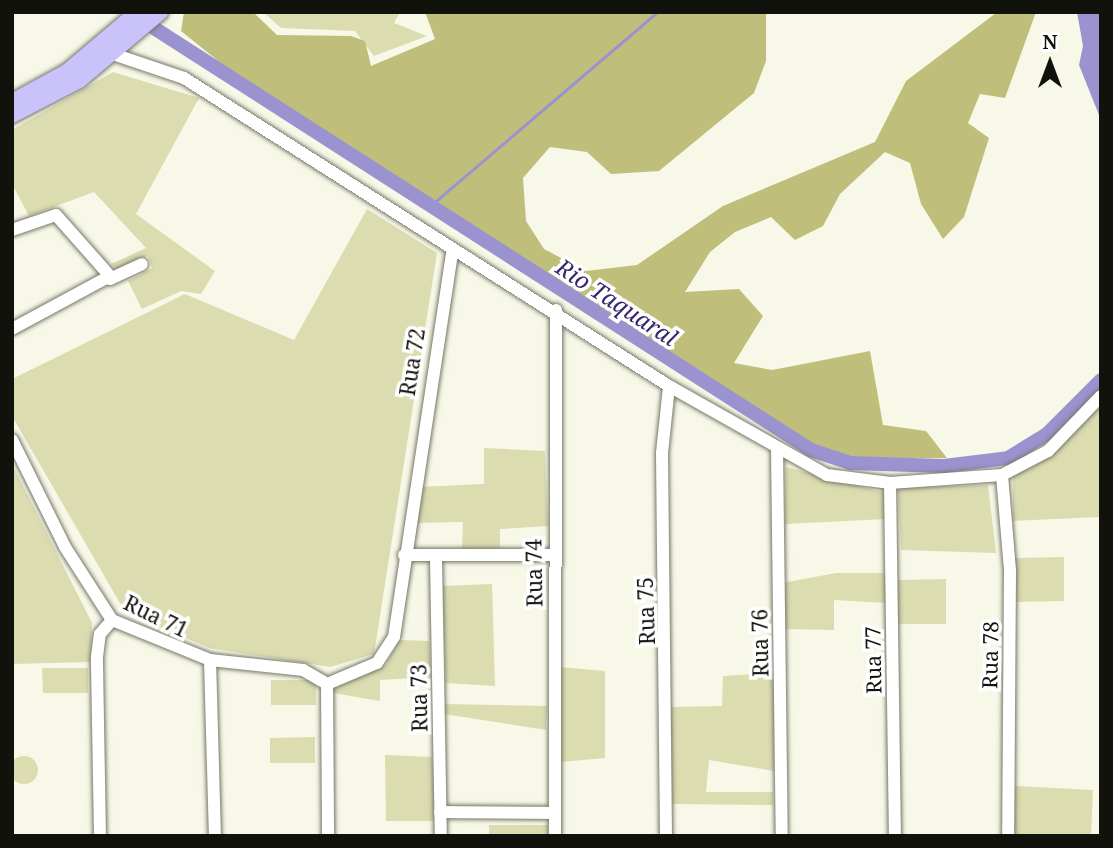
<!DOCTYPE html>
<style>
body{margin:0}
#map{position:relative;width:1113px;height:848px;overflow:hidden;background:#f8f8e8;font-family:"Noto Serif",serif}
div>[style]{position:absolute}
.green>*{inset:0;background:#dcdcb1}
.round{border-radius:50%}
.forest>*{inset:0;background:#bfbe7b}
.water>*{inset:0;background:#9a93cf}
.stream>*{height:2.5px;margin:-1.25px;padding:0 1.25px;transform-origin:1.25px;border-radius:1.25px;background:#9a93cf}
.river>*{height:14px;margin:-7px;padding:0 7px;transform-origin:7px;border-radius:7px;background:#9a93cf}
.roads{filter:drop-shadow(0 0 2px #777769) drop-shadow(0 0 2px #777769)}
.minor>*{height:12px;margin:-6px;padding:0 6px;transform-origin:6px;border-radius:6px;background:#fff}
.major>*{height:16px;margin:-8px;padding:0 8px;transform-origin:8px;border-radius:8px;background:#cac2fa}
span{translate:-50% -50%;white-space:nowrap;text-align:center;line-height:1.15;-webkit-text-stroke:7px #fff;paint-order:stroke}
.street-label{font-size:21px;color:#12120d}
.water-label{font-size:23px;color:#37276e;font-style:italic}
.frame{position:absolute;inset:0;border:14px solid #12120d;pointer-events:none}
.north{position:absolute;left:1015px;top:28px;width:70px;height:70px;-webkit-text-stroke:5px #fff;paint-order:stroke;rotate:0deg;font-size:19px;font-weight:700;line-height:28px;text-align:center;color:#12120d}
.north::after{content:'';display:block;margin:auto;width:24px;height:32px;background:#12120d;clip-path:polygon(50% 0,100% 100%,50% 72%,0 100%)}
</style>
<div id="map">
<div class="green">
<i style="clip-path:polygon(263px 12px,400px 12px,394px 23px,427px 36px,374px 56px,355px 31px,281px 28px)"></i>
<i style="clip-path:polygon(113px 72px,199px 98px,136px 214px,215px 271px,201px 294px,181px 291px,142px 309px,128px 281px,152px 268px,148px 256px,119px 270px,111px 264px,146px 248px,94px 192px,29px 216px,12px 184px,12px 130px)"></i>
<i style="clip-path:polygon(367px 209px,437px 253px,374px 654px,330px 667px,209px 648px,125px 612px,12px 416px,12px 379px,185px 294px,294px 340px)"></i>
<i style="clip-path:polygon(1101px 407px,1101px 517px,1013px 521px,1013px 477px)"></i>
<i style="clip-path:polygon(484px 448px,545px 451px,548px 526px,500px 529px,500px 548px,462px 549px,463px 522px,411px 523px,418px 487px,484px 484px)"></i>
<i style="clip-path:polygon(12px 464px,92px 623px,90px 662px,12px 664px)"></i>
<i style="clip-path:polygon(786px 467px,885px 493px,886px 519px,785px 524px)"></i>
<i style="clip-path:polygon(988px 485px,996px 553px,901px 550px,898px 488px)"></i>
<i style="clip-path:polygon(1064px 557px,1064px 601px,1015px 602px,1015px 558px)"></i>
<i style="clip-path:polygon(836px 573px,884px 573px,888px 603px,834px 600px,834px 630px,785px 629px,782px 583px)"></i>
<i style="clip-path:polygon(946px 579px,946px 624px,897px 624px,897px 580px)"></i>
<i style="clip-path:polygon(492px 584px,495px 686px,446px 683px,442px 586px)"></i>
<i style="clip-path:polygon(399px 640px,429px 641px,431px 677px,380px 680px,380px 701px,333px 693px,333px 687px,386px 665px)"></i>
<i style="clip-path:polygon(559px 667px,605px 671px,605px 758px,561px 762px)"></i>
<i style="clip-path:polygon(42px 668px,88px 668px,88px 693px,43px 693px)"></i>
<i style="clip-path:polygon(774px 673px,774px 771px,709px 760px,706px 792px,773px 792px,773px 805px,671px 804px,670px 707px,722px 706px,723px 676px)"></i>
<i style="clip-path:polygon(271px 680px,316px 680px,316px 705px,271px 705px)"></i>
<i style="clip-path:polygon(444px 704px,547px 706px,546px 730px,444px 714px)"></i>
<i style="clip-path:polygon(315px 737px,315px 763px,270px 763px,270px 738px)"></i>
<i style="clip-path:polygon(385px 755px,432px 757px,435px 821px,386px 821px)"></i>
<i class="round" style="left:10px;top:756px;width:28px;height:28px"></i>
<i style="clip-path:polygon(1015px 786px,1093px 790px,1091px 836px,1012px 836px)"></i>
<i style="clip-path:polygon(489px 825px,548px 825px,548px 836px,489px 836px)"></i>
</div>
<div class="forest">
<i style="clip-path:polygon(184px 12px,253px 12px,277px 35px,351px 36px,365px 41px,371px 66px,435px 39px,425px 12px,766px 12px,766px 61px,754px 93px,659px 171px,611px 174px,587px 152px,550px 147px,523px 178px,526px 221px,544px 249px,586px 271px,637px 265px,723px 206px,875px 142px,906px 81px,996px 13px,1036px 12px,1005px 98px,980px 94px,968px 123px,989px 138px,964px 217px,943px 239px,921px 204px,910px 163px,885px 152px,840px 194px,823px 226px,795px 240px,771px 217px,735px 232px,710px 252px,685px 292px,739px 289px,763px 316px,734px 363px,772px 370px,870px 351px,883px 425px,926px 431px,947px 458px,851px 458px,810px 447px,465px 234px,253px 89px,181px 31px)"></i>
</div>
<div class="water">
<i style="clip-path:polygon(1077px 12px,1101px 12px,1101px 120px,1079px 65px,1083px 46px)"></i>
</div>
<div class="stream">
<i style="left:429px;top:207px;width:300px;rotate:-40.5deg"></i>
</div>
<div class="river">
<i style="left:140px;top:19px;width:797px;rotate:32.71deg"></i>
<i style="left:811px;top:450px;width:41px;rotate:18.4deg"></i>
<i style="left:850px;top:463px;width:94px;rotate:1.8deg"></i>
<i style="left:944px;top:466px;width:64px;rotate:-7.1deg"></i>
<i style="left:1008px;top:458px;width:46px;rotate:-31.6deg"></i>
<i style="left:1047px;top:434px;width:76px;rotate:-45deg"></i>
</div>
<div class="roads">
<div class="minor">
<i style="left:113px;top:54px;width:75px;rotate:18.7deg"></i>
<i style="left:184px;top:78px;width:575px;rotate:32.42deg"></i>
<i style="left:669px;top:386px;width:181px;rotate:29.4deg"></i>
<i style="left:827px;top:475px;width:64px;rotate:7.2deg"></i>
<i style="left:890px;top:483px;width:112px;rotate:-4.1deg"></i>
<i style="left:1002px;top:475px;width:52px;rotate:-27.6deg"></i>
<i style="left:1048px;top:451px;width:76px;rotate:-46.1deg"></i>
<i style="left:12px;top:230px;width:46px;rotate:-18.8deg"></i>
<i style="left:56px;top:215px;width:81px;rotate:48.5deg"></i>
<i style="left:110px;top:276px;width:111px;rotate:151.6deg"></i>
<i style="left:110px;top:279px;width:35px;rotate:-25deg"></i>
<i style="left:12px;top:440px;width:119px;rotate:63.6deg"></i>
<i style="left:65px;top:547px;width:87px;rotate:57.2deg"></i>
<i style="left:112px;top:620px;width:106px;rotate:22.2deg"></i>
<i style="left:210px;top:660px;width:94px;rotate:6.1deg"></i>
<i style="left:303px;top:670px;width:28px;rotate:30deg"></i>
<i style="left:777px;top:449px;width:387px;rotate:89.3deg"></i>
<i style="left:1002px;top:475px;width:95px;rotate:85.2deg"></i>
<i style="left:1010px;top:570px;width:266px;rotate:90.4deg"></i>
<i style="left:890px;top:483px;width:353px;rotate:89.2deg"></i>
<i style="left:404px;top:555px;width:149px"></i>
<i style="left:436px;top:559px;width:277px;rotate:89deg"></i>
<i style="left:210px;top:660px;width:176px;rotate:88.4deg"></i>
<i style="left:327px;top:684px;width:54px;rotate:-22.8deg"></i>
<i style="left:377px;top:663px;width:31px;rotate:-57deg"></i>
<i style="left:394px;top:637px;width:392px;rotate:-81.4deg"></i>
<i style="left:327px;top:684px;width:152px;rotate:89.6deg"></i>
<i style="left:440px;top:812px;width:115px;rotate:0.5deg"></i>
<i style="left:100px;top:836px;width:179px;rotate:-91deg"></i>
<i style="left:97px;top:657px;width:23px;rotate:-83deg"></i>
<i style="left:100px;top:634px;width:18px;rotate:-49deg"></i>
<i style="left:555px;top:836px;width:526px;rotate:-89.89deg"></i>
<i style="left:666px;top:836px;width:383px;rotate:-90.6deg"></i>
<i style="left:662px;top:453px;width:67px;rotate:-84deg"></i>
</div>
<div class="major">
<i style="left:12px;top:102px;width:63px;rotate:-28.6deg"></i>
<i style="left:67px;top:72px;width:93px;rotate:-40.2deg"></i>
<i style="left:12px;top:115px;width:76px;rotate:-27.6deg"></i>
<i style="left:79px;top:80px;width:106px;rotate:-40deg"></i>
</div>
</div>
<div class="street-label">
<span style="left:412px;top:362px;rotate:-81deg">Rua 72</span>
<span style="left:534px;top:573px;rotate:-91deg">Rua 74</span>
<span style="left:646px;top:611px;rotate:-92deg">Rua 75</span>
<span style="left:156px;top:616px;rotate:26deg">Rua 71</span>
<span style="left:760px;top:643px;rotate:-91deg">Rua 76</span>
<span style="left:990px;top:655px;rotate:-89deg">Rua 78</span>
<span style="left:873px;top:660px;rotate:-91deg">Rua 77</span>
<span style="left:419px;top:698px;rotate:-91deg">Rua 73</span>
</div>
<div class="water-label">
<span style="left:617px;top:302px;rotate:33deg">Rio Taquaral</span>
</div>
<div class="frame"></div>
<div class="north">N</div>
</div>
